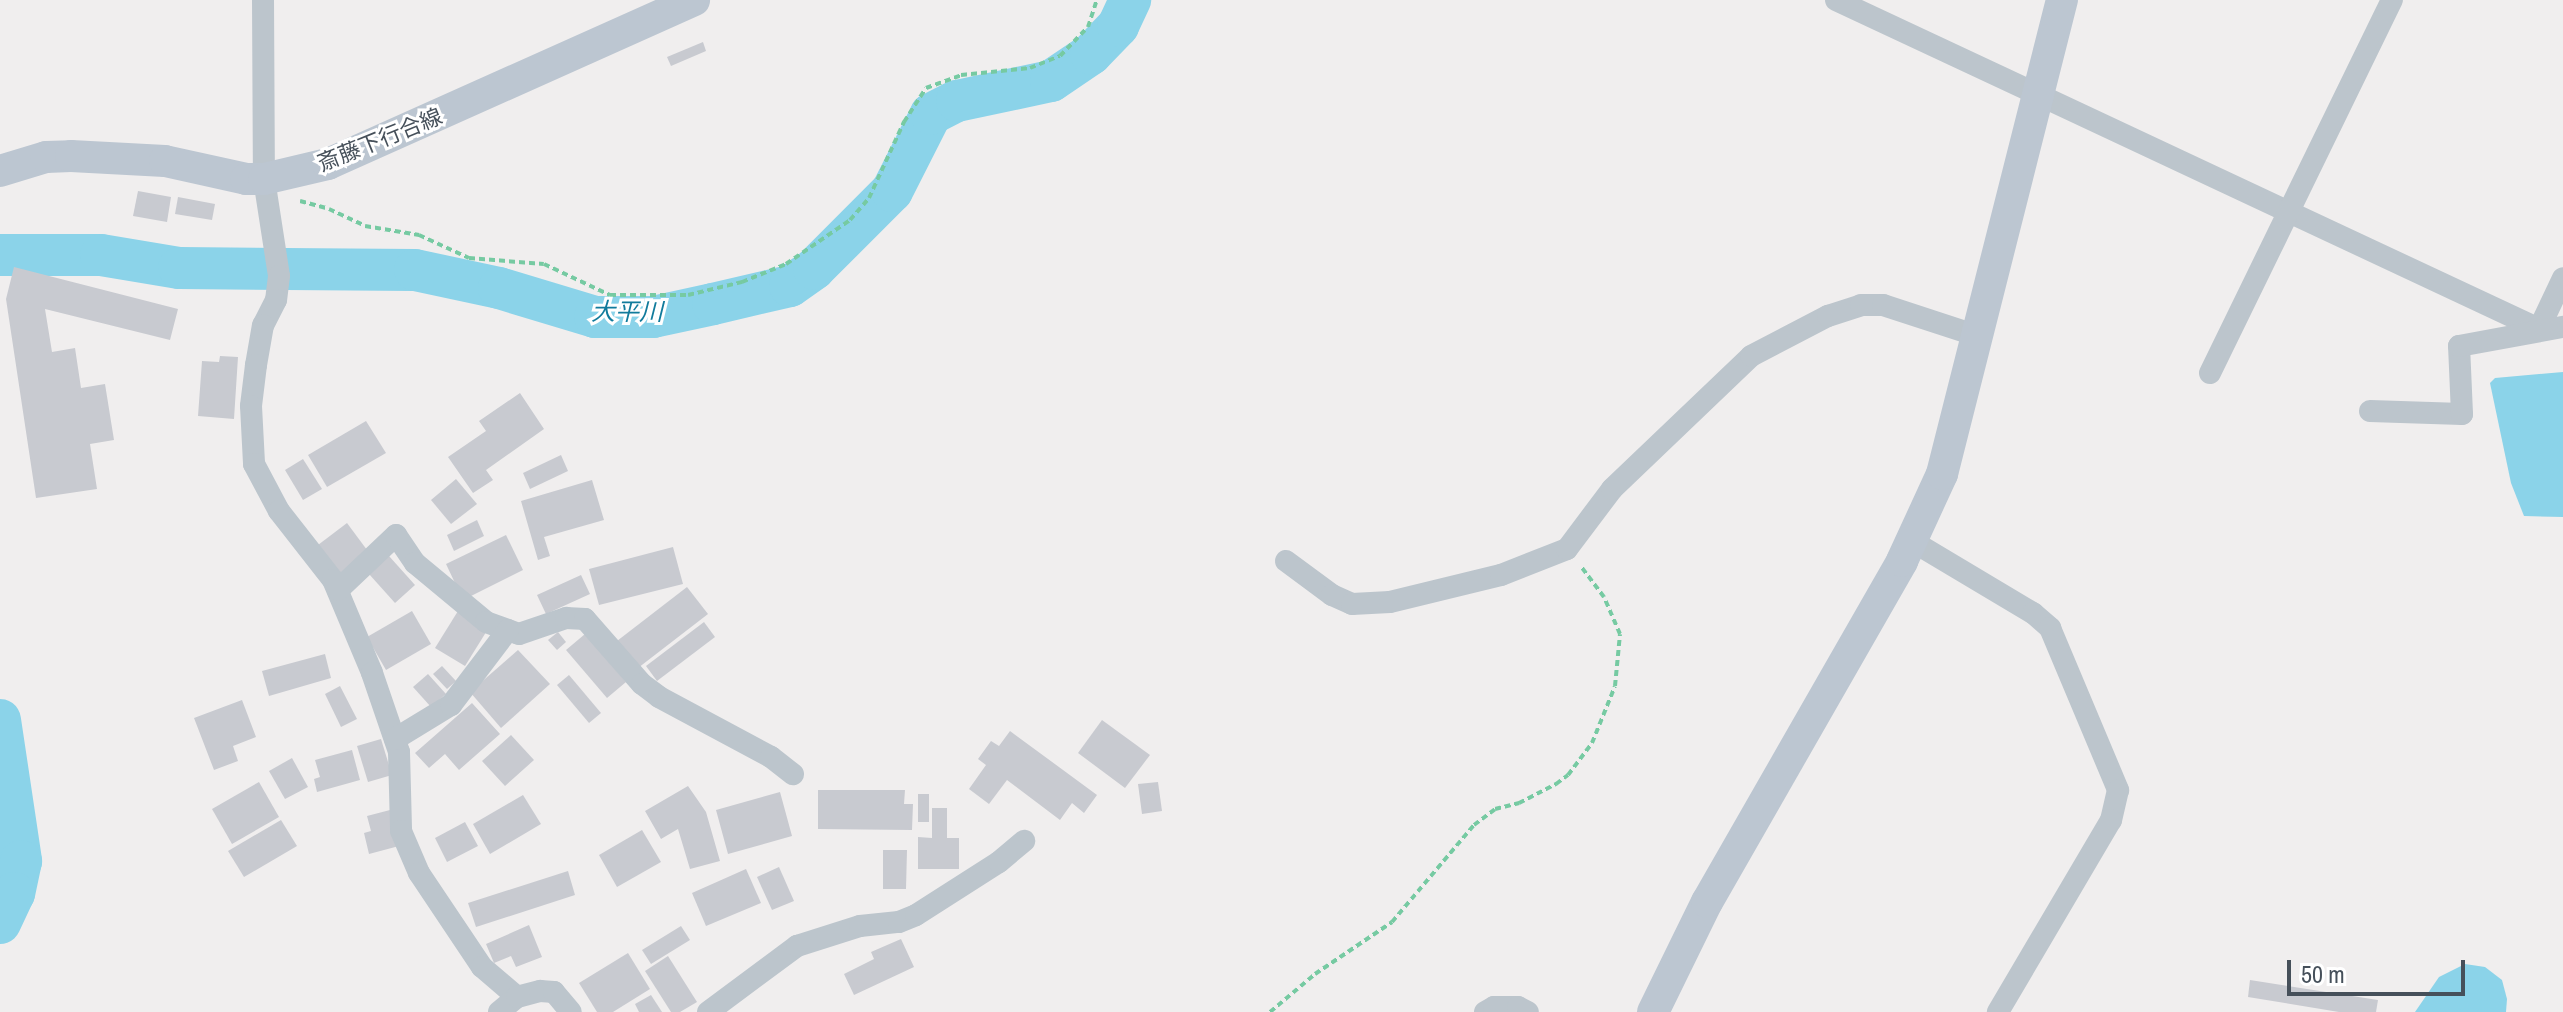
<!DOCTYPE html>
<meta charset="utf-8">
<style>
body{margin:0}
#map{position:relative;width:2563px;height:1012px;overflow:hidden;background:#f0eeee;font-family:"Archivo Narrow","Noto Sans JP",sans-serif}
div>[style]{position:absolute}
.water>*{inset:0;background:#8bd3e9}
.river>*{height:42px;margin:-21px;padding:0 21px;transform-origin:21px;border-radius:21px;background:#8bd3e9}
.building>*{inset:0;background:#c8cad0}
.path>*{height:4px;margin-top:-2px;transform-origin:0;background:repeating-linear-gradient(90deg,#76caa2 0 6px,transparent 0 10px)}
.street>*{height:22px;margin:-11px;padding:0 11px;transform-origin:11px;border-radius:11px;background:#bcc5cc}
.secondary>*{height:32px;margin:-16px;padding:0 16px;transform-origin:16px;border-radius:16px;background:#bcc6d1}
span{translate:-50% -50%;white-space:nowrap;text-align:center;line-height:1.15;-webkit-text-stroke:6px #fff;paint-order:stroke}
.street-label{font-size:22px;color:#46505a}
.water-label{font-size:24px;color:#117b9c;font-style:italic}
.scale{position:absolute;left:2287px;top:960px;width:178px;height:36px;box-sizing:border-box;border:4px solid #46505a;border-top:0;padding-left:10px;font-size:24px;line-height:28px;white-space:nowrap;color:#46505a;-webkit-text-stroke:6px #fff;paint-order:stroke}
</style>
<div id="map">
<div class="water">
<i style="clip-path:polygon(2563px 372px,2563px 517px,2524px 516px,2511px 483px,2490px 383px,2495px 378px)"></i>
<i style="clip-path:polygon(2465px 964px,2485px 967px,2502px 980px,2507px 999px,2506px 1012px,2415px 1012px,2439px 977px)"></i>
</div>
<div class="river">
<i style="left:0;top:255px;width:101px"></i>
<i style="left:101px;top:255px;width:79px;rotate:9.5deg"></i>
<i style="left:179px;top:268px;width:236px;rotate:0.5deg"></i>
<i style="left:415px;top:270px;width:86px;rotate:12.1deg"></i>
<i style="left:499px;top:288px;width:100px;rotate:16.8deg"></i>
<i style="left:595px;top:317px;width:58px"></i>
<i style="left:653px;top:317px;width:61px;rotate:-12.2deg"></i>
<i style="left:713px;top:304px;width:79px;rotate:-13.2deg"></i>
<i style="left:790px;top:286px;width:29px;rotate:-35deg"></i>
<i style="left:814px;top:269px;width:110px;rotate:-45deg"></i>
<i style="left:892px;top:191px;width:86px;rotate:-63.1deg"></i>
<i style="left:931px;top:114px;width:29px;rotate:-27deg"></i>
<i style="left:957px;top:101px;width:96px;rotate:-12deg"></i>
<i style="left:1051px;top:81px;width:48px;rotate:-34deg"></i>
<i style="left:1091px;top:54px;width:39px;rotate:-46deg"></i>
<i style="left:1118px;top:26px;width:29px;rotate:-65deg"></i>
<i style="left:0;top:720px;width:143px;rotate:81.5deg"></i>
<i style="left:21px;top:861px;width:33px;rotate:102deg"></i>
<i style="left:14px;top:893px;width:33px;rotate:115deg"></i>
</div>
<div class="building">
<i style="clip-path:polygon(703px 42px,706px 51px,671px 66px,667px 57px)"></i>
<i style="clip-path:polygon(138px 191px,171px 197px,167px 222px,133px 216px)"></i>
<i style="clip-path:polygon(178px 197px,215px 204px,212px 220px,175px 214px)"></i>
<i style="clip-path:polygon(14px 267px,178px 309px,170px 340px,45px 309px,52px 352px,75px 348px,81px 388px,105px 384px,114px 440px,90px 444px,97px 489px,36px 498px,6px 299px)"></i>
<i style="clip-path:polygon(220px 356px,238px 357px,234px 419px,198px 416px,202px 361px,219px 362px)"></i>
<i style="clip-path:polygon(520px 393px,544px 429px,486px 470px,493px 480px,473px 493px,448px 457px,486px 431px,479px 421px)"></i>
<i style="clip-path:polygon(366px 421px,386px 453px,327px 487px,308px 455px)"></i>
<i style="clip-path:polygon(561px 455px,568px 471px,530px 489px,523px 473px)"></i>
<i style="clip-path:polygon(303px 459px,322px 489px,303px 500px,285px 470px)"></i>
<i style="clip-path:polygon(456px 479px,477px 504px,451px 524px,431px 500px)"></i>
<i style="clip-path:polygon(592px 480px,604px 520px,544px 537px,550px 556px,538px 560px,521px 501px)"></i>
<i style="clip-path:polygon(477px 520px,484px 536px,454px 551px,447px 535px)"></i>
<i style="clip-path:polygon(347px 523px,370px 554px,341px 575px,318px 545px)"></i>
<i style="clip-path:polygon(506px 535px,523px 570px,463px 600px,446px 564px)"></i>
<i style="clip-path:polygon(673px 547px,683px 584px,599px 605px,589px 569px)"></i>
<i style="clip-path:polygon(389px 556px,415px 585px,395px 603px,369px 574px)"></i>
<i style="clip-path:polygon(581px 575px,590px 594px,546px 614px,537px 595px)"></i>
<i style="clip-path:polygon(687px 587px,708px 614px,638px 668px,617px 641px)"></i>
<i style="clip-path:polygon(412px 611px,431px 644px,386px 670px,367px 637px)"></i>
<i style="clip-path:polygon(458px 611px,488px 629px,465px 666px,435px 648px)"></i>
<i style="clip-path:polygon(704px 622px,715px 637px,657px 681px,646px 666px)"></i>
<i style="clip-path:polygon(558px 632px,566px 642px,557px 650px,548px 640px)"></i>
<i style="clip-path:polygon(585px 634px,626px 682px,607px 698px,566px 650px)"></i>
<i style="clip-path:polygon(518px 650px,550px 684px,501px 728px,470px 692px)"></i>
<i style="clip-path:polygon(325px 654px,331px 678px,269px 696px,262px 671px)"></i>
<i style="clip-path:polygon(442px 666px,456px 681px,447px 689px,433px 674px)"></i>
<i style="clip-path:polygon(428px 674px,446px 694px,431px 707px,413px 687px)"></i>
<i style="clip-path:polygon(569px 675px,601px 713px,589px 723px,557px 685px)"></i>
<i style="clip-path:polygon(340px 686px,357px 719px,341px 727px,325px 694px)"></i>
<i style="clip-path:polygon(242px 700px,256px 737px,233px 746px,238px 761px,214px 770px,194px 718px)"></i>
<i style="clip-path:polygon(472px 703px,500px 734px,459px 770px,445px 754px,429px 768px,415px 753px)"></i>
<i style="clip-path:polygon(1102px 720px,1150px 755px,1125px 788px,1078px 753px)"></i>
<i style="clip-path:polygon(1010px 731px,1097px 795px,1084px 813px,1072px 803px,1060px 820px,1007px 780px,989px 804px,969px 789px,986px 765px,978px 759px,991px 741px,999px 746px)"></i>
<i style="clip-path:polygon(511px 735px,534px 760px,505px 786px,482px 761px)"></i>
<i style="clip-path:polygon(381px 739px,392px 775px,368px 782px,357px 746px)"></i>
<i style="clip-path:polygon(352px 750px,360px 780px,317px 792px,314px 779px,320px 777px,315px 760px)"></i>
<i style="clip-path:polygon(292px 758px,308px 787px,285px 799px,269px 771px)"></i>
<i style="clip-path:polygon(259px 782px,279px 817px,232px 844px,212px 809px)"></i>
<i style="clip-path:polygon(1158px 782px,1162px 811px,1142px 814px,1138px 784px)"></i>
<i style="clip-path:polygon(688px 786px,706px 812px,720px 861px,690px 869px,678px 829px,661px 839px,645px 811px)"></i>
<i style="clip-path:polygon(818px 790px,905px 790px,904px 804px,913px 804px,912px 830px,818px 829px)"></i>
<i style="clip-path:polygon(780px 792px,792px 836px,728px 854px,716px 810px)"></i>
<i style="clip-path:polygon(918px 794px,929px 794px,929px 822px,918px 822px)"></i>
<i style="clip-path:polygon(523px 795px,541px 824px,490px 854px,473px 824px)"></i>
<i style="clip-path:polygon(932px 808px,947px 808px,947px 838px,959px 838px,959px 869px,918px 869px,918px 837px,932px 838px)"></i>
<i style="clip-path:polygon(390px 810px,399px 846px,369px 854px,364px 833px,371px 831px,367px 816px)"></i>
<i style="clip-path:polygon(281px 820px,297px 846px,244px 877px,228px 851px)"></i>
<i style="clip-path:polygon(465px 822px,478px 846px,447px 862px,435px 838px)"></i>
<i style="clip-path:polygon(642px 830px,661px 862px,617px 887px,599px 855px)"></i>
<i style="clip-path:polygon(883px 850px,907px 850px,906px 889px,883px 889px)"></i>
<i style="clip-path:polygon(779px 867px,794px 901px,772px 910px,757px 877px)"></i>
<i style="clip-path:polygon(746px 869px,761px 903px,706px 926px,692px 893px)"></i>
<i style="clip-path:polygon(568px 871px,575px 895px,476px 927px,468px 903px)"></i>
<i style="clip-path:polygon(529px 925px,542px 957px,516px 967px,511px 956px,494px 963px,486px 944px)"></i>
<i style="clip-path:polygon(681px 926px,690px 940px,651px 964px,642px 950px)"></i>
<i style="clip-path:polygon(901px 939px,914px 967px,854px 995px,844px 974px,874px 959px,871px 952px)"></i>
<i style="clip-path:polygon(628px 953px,650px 989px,613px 1012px,597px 1012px,579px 983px)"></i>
<i style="clip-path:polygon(668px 956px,697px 1002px,680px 1012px,671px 1012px,645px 971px)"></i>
<i style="clip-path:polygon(2250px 980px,2378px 1000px,2376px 1012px,2339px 1012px,2248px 997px)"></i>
<i style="clip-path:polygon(651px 995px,662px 1012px,639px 1012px,635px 1004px)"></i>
</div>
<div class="path">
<i style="left:300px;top:201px;width:30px;rotate:15deg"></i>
<i style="left:329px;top:209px;width:40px;rotate:25deg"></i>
<i style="left:365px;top:226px;width:55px;rotate:9.5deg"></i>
<i style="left:419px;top:235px;width:55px;rotate:24.7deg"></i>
<i style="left:469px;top:258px;width:75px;rotate:4.6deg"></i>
<i style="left:544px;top:264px;width:73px;rotate:25.2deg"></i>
<i style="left:610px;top:295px;width:78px"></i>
<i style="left:688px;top:295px;width:56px;rotate:-13.5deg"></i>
<i style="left:742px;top:282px;width:48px;rotate:-22.2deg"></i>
<i style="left:786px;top:264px;width:78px;rotate:-34.5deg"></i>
<i style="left:850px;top:220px;width:29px;rotate:-49deg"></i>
<i style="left:869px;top:198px;width:84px;rotate:-65.3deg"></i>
<i style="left:904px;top:122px;width:40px;rotate:-57.1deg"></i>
<i style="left:926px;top:88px;width:37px;rotate:-20deg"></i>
<i style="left:961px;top:75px;width:69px;rotate:-5.8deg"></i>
<i style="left:1030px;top:68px;width:32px;rotate:-22deg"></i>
<i style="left:1060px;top:56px;width:40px;rotate:-46deg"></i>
<i style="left:1088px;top:27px;width:28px;rotate:-72deg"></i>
<i style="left:1270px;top:1012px;width:59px;rotate:-40.2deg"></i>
<i style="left:1315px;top:974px;width:93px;rotate:-34deg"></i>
<i style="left:1392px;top:922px;width:127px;rotate:-49.8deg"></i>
<i style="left:1474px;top:825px;width:26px;rotate:-37deg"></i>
<i style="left:1495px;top:809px;width:25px;rotate:-14deg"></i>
<i style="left:1519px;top:803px;width:42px;rotate:-27.2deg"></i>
<i style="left:1556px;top:784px;width:15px;rotate:-37deg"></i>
<i style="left:1568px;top:775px;width:40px;rotate:-53deg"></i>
<i style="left:1592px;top:743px;width:61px;rotate:-68deg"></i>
<i style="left:1615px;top:686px;width:52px;rotate:-84.5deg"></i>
<i style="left:1620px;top:634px;width:40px;rotate:-113.4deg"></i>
<i style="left:1604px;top:597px;width:38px;rotate:-127deg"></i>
</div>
<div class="street">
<i style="left:263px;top:0;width:179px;rotate:89.7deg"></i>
<i style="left:264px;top:179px;width:98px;rotate:81.2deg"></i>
<i style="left:279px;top:276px;width:24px;rotate:97deg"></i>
<i style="left:276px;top:300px;width:28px;rotate:117deg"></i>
<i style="left:263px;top:325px;width:41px;rotate:99.9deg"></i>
<i style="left:256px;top:365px;width:41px;rotate:97deg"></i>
<i style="left:251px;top:406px;width:58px;rotate:87deg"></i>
<i style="left:254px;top:464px;width:53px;rotate:62deg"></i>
<i style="left:279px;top:511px;width:88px;rotate:52deg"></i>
<i style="left:333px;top:580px;width:101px;rotate:67.2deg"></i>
<i style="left:372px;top:673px;width:83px;rotate:71.1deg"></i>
<i style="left:399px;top:752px;width:79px;rotate:88.5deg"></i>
<i style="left:401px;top:831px;width:46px;rotate:66.8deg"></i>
<i style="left:419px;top:873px;width:113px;rotate:56.2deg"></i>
<i style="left:482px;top:967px;width:46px;rotate:40.6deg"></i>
<i style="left:1836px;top:0;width:776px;rotate:25.08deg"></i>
<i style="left:2539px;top:329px;width:56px;rotate:-64.8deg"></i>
<i style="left:2210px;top:373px;width:415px;rotate:-64deg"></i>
<i style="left:2370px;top:411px;width:92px;rotate:1.9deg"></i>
<i style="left:2462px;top:414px;width:68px;rotate:-92.5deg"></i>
<i style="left:2459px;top:346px;width:106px;rotate:-10.4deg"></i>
<i style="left:1912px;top:541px;width:141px;rotate:30.8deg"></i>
<i style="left:2033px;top:613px;width:23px;rotate:41deg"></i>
<i style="left:2050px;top:628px;width:176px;rotate:67.2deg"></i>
<i style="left:2118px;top:790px;width:31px;rotate:103deg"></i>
<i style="left:2111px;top:820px;width:223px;rotate:120.5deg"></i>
<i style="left:1286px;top:561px;width:57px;rotate:36.5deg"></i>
<i style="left:1332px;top:595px;width:22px;rotate:24deg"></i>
<i style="left:1352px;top:604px;width:38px;rotate:-3deg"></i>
<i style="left:1390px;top:602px;width:114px;rotate:-13.7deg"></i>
<i style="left:1501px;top:575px;width:71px;rotate:-21.5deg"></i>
<i style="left:1567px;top:549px;width:75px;rotate:-53.1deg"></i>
<i style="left:1612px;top:489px;width:192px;rotate:-43.7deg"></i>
<i style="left:1751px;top:356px;width:87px;rotate:-27.5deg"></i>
<i style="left:1828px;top:316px;width:35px;rotate:-18deg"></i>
<i style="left:1861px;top:305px;width:22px"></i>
<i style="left:1883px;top:305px;width:97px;rotate:18.1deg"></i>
<i style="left:338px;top:590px;width:80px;rotate:-43.5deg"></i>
<i style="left:396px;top:535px;width:34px;rotate:56deg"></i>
<i style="left:415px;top:563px;width:92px;rotate:39.7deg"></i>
<i style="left:486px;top:622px;width:35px;rotate:20deg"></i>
<i style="left:519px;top:634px;width:50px;rotate:-18.8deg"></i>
<i style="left:566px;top:618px;width:19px;rotate:3deg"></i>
<i style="left:585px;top:619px;width:86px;rotate:48.8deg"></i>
<i style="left:642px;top:684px;width:21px;rotate:37deg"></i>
<i style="left:659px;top:697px;width:127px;rotate:28.2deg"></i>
<i style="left:771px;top:757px;width:28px;rotate:38deg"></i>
<i style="left:395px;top:739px;width:66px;rotate:-31.3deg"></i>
<i style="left:451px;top:705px;width:94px;rotate:-52.8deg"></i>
<i style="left:499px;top:1012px;width:23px;rotate:-40deg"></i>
<i style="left:517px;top:997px;width:24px;rotate:-15deg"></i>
<i style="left:540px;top:991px;width:14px;rotate:4deg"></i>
<i style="left:554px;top:992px;width:26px;rotate:50deg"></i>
<i style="left:708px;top:1012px;width:111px;rotate:-36.6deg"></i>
<i style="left:797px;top:946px;width:66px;rotate:-17.6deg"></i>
<i style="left:860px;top:926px;width:39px;rotate:-6deg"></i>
<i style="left:899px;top:922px;width:18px;rotate:-22deg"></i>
<i style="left:916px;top:915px;width:98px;rotate:-32.6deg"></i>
<i style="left:999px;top:862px;width:33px;rotate:-40deg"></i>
<i style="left:1485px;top:1012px;width:10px;rotate:-29deg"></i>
<i style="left:1494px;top:1007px;width:24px"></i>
<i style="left:1518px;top:1007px;width:11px;rotate:27deg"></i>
</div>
<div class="secondary">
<i style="left:0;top:171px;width:48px;rotate:-16.9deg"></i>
<i style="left:46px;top:157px;width:25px;rotate:-2deg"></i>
<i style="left:71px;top:156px;width:94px;rotate:3deg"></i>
<i style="left:165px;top:161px;width:83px;rotate:12.5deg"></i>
<i style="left:246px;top:179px;width:18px"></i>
<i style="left:264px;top:179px;width:66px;rotate:-13.2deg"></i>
<i style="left:328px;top:164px;width:401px;rotate:-24.1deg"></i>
<i style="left:1653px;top:1012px;width:123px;rotate:-63.9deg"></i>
<i style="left:1707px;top:902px;width:393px;rotate:-60.2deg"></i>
<i style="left:1902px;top:561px;width:96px;rotate:-65.3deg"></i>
<i style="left:1942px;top:474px;width:489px;rotate:-75.8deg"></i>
</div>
<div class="street-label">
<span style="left:380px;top:140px;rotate:-22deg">斎藤下行合線</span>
</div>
<div class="water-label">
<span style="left:627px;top:312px">大平川</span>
</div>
<div class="scale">50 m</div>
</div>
